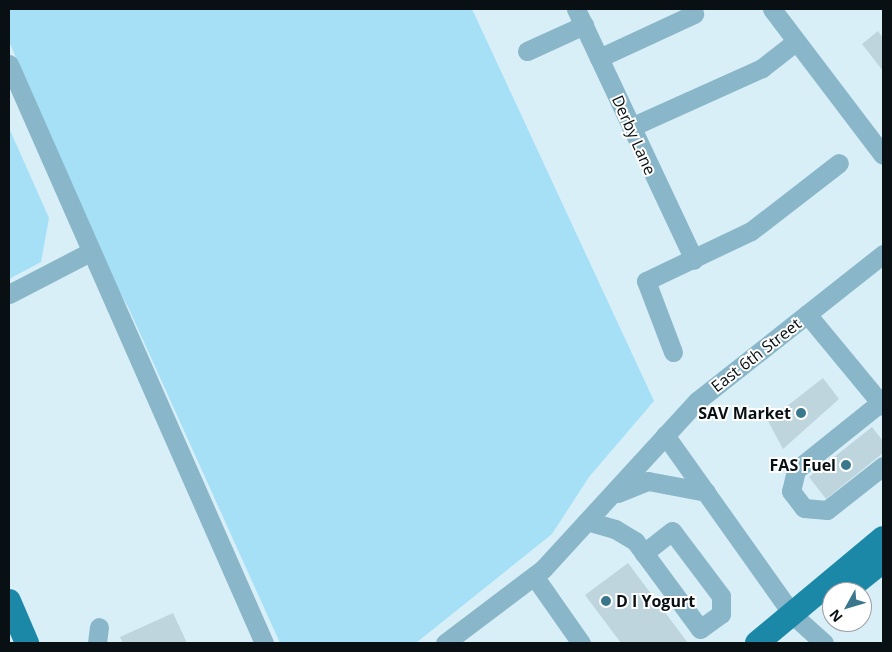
<!DOCTYPE html>
<style>
body{margin:0}
#map{position:relative;width:892px;height:652px;overflow:hidden;background:#d9eff8;font-family:"Open Sans",sans-serif}
div>[style]{position:absolute}
.green>*{inset:0;background:#a5e0f7}
.building>*{inset:0;background:#bfd5dd}
.minor>*{height:19px;margin:-9.5px;padding:0 9.5px;transform-origin:9.5px;border-radius:9.5px;background:#89b6c8}
.major>*{height:24px;margin:-12px;padding:0 12px;transform-origin:12px;border-radius:12px;background:#1b88a8}
.dots>*{width:14px;height:14px;translate:-50% -50%;box-sizing:border-box;border:2px solid #fff;border-radius:50%}
span{translate:-50% -50%;white-space:nowrap;text-align:center;line-height:1.15;-webkit-text-stroke:4px #fff;paint-order:stroke}
.street-label{font-size:16px;color:#091013}
.poi-label{font-size:16px;color:#091013;font-weight:700}
.right{translate:-100% -50%;text-align:right}
.left{translate:0 -50%;text-align:left}
.frame{position:absolute;inset:0;border:10px solid #091013;pointer-events:none}
.north{position:absolute;left:822px;top:582px;width:50px;height:50px;box-sizing:border-box;background:#fff;border:1px solid #9d9fa1;border-radius:50%;rotate:231deg;font-size:14px;font-weight:700;line-height:20px;text-align:center;color:#091013}
.north::after{content:'';display:block;margin:auto;width:18px;height:22px;background:#3a778d;clip-path:polygon(50% 0,100% 100%,50% 72%,0 100%)}
</style>
<div id="map">
<div class="green">
<i style="clip-path:polygon(9px 9px,472px 9px,654px 401px,589px 477px,552px 534px,416px 643px,280px 643px,129px 309px,86px 228px,9px 41px)"></i>
<i style="clip-path:polygon(9px 128px,49px 218px,41px 262px,9px 279px)"></i>
</div>
<div class="building">
<i style="clip-path:polygon(878px 31px,883px 38px,883px 71px,862px 44px)"></i>
<i style="clip-path:polygon(823px 378px,839px 399px,783px 449px,768px 421px)"></i>
<i style="clip-path:polygon(872px 427px,883px 441px,883px 453px,826px 499px,809px 477px)"></i>
<i style="clip-path:polygon(628px 563px,688px 643px,621px 643px,585px 595px)"></i>
<i style="clip-path:polygon(173px 613px,187px 643px,123px 643px,120px 637px)"></i>
</div>
<div class="minor">
<i style="left:576px;top:9px;width:277px;rotate:64.8deg"></i>
<i style="left:772px;top:9px;width:183px;rotate:52.8deg"></i>
<i style="left:527px;top:51px;width:63px;rotate:-24.5deg"></i>
<i style="left:599px;top:58px;width:105px;rotate:-24.9deg"></i>
<i style="left:9px;top:64px;width:633px;rotate:66.23deg"></i>
<i style="left:631px;top:127px;width:144px;rotate:-24.2deg"></i>
<i style="left:762px;top:68px;width:41px;rotate:-38deg"></i>
<i style="left:9px;top:294px;width:89px;rotate:-27.4deg"></i>
<i style="left:807px;top:314px;width:119px;rotate:50.4deg"></i>
<i style="left:673px;top:352px;width:76px;rotate:-110.8deg"></i>
<i style="left:646px;top:281px;width:116px;rotate:-25.5deg"></i>
<i style="left:751px;top:231px;width:111px;rotate:-37.7deg"></i>
<i style="left:881px;top:402px;width:109px;rotate:141.3deg"></i>
<i style="left:796px;top:470px;width:22px;rotate:103deg"></i>
<i style="left:791px;top:491px;width:21px;rotate:53deg"></i>
<i style="left:804px;top:508px;width:23px;rotate:5deg"></i>
<i style="left:827px;top:510px;width:71px;rotate:-38.2deg"></i>
<i style="left:665px;top:435px;width:221px;rotate:54.6deg"></i>
<i style="left:793px;top:615px;width:42px;rotate:42.1deg"></i>
<i style="left:618px;top:493px;width:32px;rotate:-22deg"></i>
<i style="left:648px;top:481px;width:59px;rotate:10.7deg"></i>
<i style="left:587px;top:521px;width:29px;rotate:16deg"></i>
<i style="left:615px;top:529px;width:23px;rotate:31deg"></i>
<i style="left:635px;top:541px;width:15px;rotate:53deg"></i>
<i style="left:644px;top:553px;width:94px;rotate:53.6deg"></i>
<i style="left:700px;top:629px;width:26px;rotate:-36deg"></i>
<i style="left:721px;top:614px;width:18px;rotate:-90deg"></i>
<i style="left:721px;top:596px;width:81px;rotate:-127deg"></i>
<i style="left:672px;top:531px;width:36px;rotate:142deg"></i>
<i style="left:534px;top:576px;width:82px;rotate:55deg"></i>
<i style="left:97px;top:643px;width:16px;rotate:-83deg"></i>
<i style="left:445px;top:643px;width:123px;rotate:-37.1deg"></i>
<i style="left:543px;top:569px;width:228px;rotate:-47.5deg"></i>
<i style="left:697px;top:401px;width:237px;rotate:-38.3deg"></i>
</div>
<div class="major">
<i style="left:844px;top:592px;width:50px;rotate:-38.5deg"></i>
<i style="left:9px;top:601px;width:46px;rotate:66.8deg"></i>
<i style="left:757px;top:643px;width:164px;rotate:-39.8deg"></i>
</div>
<div class="dots">
<i style="left:801px;top:413px;background:#3a778d"></i>
<i style="left:846px;top:465px;background:#3a778d"></i>
<i style="left:606px;top:601px;background:#3a778d"></i>
</div>
<div class="street-label">
<span style="left:634px;top:135px;rotate:66deg">Derby Lane</span>
<span style="left:756px;top:355px;rotate:-38deg">East 6th Street</span>
</div>
<div class="poi-label">
<span class="right" style="left:791px;top:413px">SAV Market</span>
<span class="right" style="left:836px;top:465px">FAS Fuel</span>
<span class="left" style="left:616px;top:601px">D I Yogurt</span>
</div>
<div class="frame"></div>
<div class="north">N</div>
</div>
